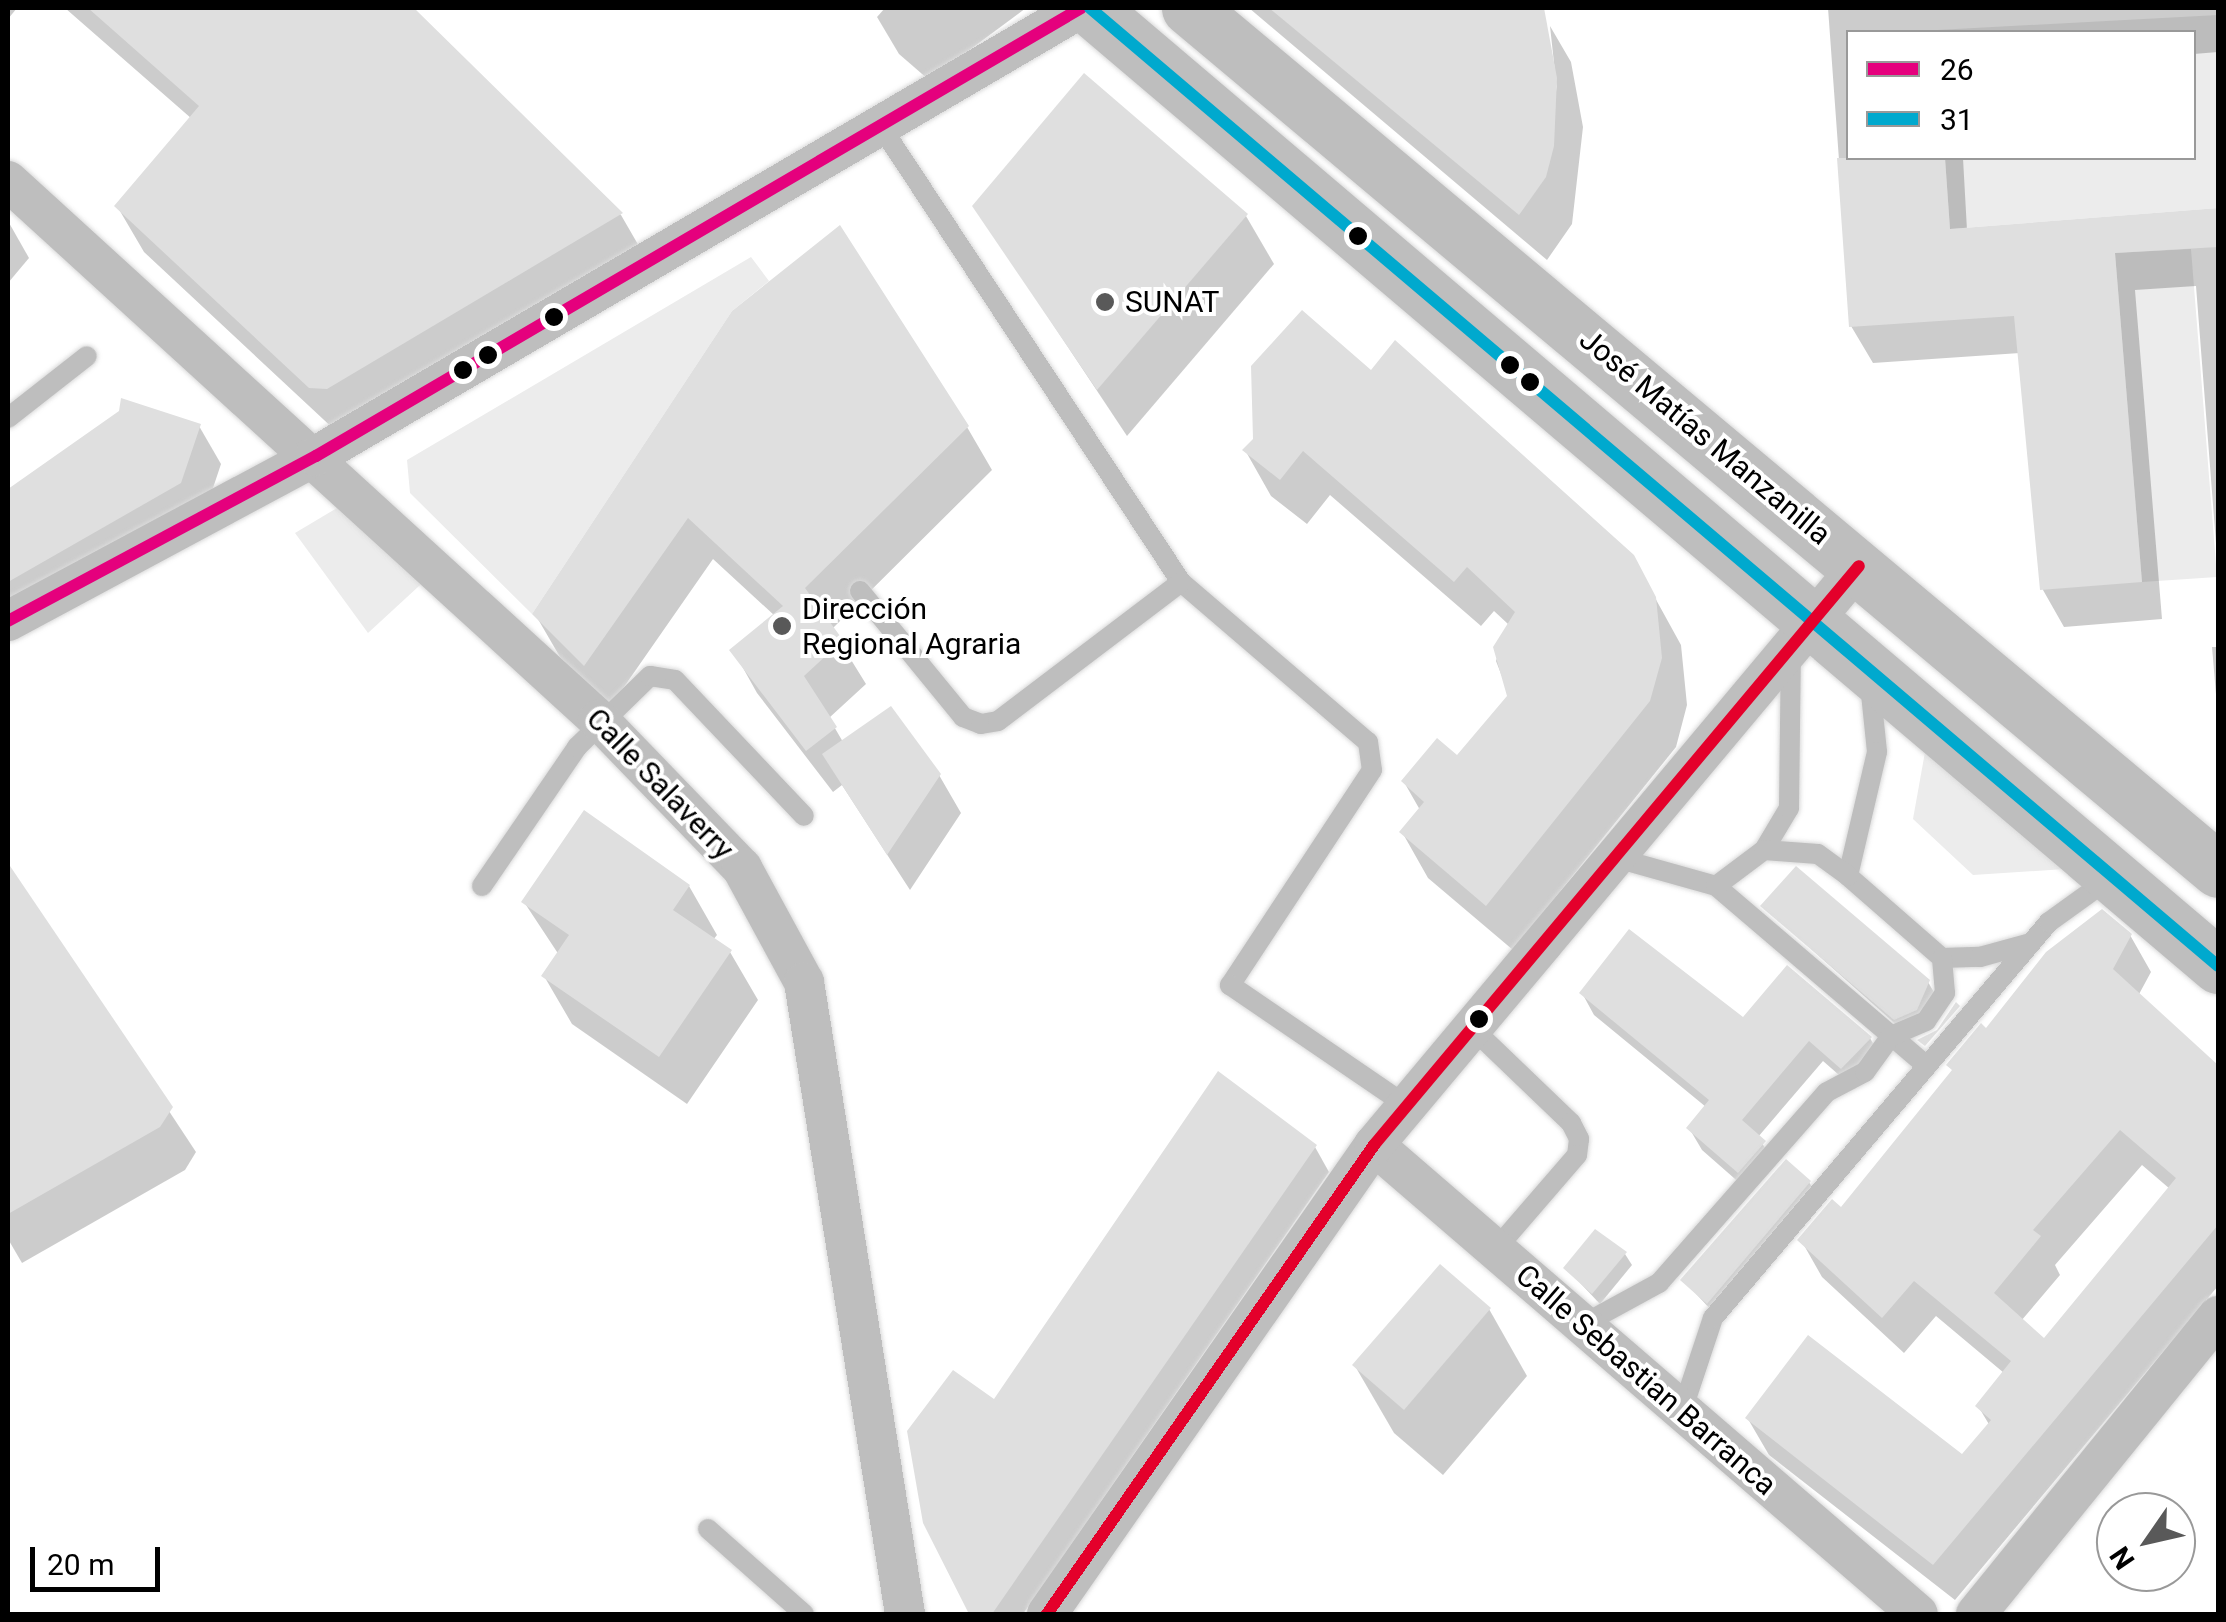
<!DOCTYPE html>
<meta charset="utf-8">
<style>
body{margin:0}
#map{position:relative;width:2226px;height:1622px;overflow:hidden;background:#fff;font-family:Roboto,sans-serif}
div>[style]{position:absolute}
.green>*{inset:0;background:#ececec}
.shadow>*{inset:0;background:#0003}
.building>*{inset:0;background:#dfdfdf}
.roads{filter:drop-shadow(0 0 2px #dbdbdb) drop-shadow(0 0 2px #dbdbdb)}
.lane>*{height:20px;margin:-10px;padding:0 10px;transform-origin:10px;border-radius:10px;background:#bebebe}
.street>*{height:40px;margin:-20px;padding:0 20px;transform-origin:20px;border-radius:20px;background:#bebebe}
.primary>*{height:55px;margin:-27.5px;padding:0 27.5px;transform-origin:27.5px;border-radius:27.5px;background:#bebebe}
.bus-1>*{height:12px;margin:-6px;padding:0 6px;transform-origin:6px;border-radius:6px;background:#e5007d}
.bus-2>*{height:12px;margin:-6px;padding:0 6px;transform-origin:6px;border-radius:6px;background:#00a9ce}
.bus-3>*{height:12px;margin:-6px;padding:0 6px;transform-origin:6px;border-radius:6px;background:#e4002b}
.dots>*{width:28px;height:28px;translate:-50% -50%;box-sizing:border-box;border:5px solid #fff;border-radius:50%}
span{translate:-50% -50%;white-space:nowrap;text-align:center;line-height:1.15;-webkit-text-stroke:8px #fff;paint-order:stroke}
.poi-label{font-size:30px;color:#000}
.left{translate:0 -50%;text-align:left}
.street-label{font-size:30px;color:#000}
.frame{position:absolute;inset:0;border:10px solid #000;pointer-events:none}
.legend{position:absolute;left:1846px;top:30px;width:350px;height:130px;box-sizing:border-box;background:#fff;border:2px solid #999;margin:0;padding:12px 18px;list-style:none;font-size:30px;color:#000}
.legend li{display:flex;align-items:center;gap:20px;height:50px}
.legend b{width:50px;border:2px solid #999}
.north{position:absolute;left:2096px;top:1492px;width:100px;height:100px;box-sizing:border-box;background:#fff;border:2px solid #999;border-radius:50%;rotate:236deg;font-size:28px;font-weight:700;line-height:40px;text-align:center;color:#000}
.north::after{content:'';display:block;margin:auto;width:35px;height:45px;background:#595959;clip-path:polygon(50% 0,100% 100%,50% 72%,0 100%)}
.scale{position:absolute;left:30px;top:1547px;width:130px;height:45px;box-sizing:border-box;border:5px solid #000;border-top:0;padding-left:12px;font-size:30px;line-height:35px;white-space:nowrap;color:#000;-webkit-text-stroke:8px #fff;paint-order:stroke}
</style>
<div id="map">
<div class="green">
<i style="clip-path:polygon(2218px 15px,2218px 208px,1950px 229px,1945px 158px,2194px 158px,2194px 32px,1937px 30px)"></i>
<i style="clip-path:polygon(2191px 249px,2217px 577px,2142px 582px,2115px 253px)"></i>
<i style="clip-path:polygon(751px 257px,769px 281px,732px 311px,532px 614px,410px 493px,407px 460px)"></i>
<i style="clip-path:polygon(342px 505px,431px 575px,368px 633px,295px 533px)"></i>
<i style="clip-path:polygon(1925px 752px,2065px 869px,1973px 875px,1913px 819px)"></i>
</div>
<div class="shadow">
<i style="clip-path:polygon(8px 8px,17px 8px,8px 19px)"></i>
<i style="clip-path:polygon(65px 8px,410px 8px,621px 215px,647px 260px,338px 433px,144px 252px,117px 206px,192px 119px)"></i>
<i style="clip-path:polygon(885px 8px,1026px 8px,929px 80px,899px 54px,877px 17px)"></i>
<i style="clip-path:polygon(1249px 8px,1539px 8px,1557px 91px,1550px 26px,1571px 62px,1583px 127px,1572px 224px,1547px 260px)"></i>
<i style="clip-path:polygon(1828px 8px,2218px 8px,2218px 52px,2194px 54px,2194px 32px,1848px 32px,1848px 158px,1963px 158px,1967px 230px,2218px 210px,2218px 569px,2196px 286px,2135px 290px,2162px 619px,2064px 627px,2043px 590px,2020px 353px,1873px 363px,1851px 326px)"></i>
<i style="clip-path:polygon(975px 207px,1246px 216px,1274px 264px,1127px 436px)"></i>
<i style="clip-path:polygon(8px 221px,29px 258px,8px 283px)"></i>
<i style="clip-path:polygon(734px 313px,967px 427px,992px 470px,832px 629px,866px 684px,829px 718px,843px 742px,939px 775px,961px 813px,910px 890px,842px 785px,833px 792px,757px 693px,733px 650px,775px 616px,713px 559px,610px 707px,560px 657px,535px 614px)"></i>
<i style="clip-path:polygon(1371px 373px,1632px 556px,1681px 645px,1687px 705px,1676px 747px,1513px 950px,1428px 878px,1402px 832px,1420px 810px,1404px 782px,1458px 759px,1510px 697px,1496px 661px,1508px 624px,1494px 611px,1481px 626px,1330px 495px,1307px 524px,1271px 496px,1245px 450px)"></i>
<i style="clip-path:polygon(121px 412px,199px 426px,221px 464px,202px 521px,8px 631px,8px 492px)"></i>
<i style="clip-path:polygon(2212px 647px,2218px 647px,2218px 718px)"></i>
<i style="clip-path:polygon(8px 867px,196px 1152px,185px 1170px,22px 1263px,8px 1239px)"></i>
<i style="clip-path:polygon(689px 886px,717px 935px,713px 940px,730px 952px,758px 1000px,687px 1104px,572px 1024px,544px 976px,559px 955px,524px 902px)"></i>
<i style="clip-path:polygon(1763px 906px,1928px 982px,1935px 994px,1923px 1022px,1902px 1030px)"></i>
<i style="clip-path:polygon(evenodd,2130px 935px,2151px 972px,2138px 996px,2218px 1070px,2218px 1286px,1955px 1600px,1769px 1455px,1748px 1419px,1962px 1458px,1990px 1426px,1978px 1406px,2004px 1373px,1936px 1316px,1904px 1353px,1822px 1277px,1801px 1240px,1842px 1211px,1986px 1031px,2130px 935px,2142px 1165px,2170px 1189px,2044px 1342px,2021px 1321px,2060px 1275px,2055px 1265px,2142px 1165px)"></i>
<i style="clip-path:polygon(1582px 993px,1870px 1038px,1882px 1060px,1855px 1089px,1823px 1061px,1758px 1137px,1776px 1165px,1751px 1193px,1702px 1150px,1689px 1128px,1706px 1107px,1594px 1015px)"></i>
<i style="clip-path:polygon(1315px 1147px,1329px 1172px,1023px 1614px,971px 1614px,925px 1523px,995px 1402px)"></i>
<i style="clip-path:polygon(1809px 1182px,1816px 1194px,1715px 1314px,1683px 1280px)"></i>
<i style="clip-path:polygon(1625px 1254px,1632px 1265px,1600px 1304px,1566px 1268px)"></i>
<i style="clip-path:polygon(1489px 1309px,1527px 1376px,1443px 1475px,1394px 1433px,1355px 1366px)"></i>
</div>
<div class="building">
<i style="clip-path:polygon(88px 8px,414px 8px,623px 213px,327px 389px,309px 388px,114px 206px,199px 106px)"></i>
<i style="clip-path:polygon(1269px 8px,1544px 8px,1557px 78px,1554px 146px,1546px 177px,1519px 215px)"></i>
<i style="clip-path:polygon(1084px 73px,1248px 214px,1097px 390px,972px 206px)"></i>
<i style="clip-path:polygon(1837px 158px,1945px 158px,1950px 229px,2218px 208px,2218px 247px,2115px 253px,2142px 582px,2040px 590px,2014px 316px,1849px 327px)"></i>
<i style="clip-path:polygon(840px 225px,969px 426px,805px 588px,843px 640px,804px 676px,837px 727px,806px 751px,729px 650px,783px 606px,688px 518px,584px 666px,532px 614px,732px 311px)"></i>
<i style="clip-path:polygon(1302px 310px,1371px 370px,1395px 340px,1634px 555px,1656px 597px,1662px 658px,1650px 701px,1486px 906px,1399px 832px,1424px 802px,1401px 781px,1437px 738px,1457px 755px,1507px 696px,1493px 647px,1515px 612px,1467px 567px,1454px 582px,1303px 451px,1280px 480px,1242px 450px,1253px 439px,1251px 366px)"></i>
<i style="clip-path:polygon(121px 398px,201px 424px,181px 483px,8px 582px,8px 489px,119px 411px)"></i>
<i style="clip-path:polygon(891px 706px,941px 774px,887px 855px,822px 754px)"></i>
<i style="clip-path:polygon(584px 810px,690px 885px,673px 910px,732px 950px,659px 1057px,541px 976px,569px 935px,521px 902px)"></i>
<i style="clip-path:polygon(8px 863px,173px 1107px,160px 1127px,8px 1214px)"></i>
<i style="clip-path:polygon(1796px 866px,1930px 980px,1917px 1010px,1894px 1020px,1760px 906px)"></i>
<i style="clip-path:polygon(evenodd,2102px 909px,2132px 934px,2113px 969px,2218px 1065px,2218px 1225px,1933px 1565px,1745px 1418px,1808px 1335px,1962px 1454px,1991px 1420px,1975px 1406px,2011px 1361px,1914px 1281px,1882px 1318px,1797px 1240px,1832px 1199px,1841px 1207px,1952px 1070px,1946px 1065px,1981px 1023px,1986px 1028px,2046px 952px,2102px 909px,2120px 1130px,2176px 1178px,2044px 1338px,1994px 1293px,2041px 1236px,2033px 1230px,2120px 1130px)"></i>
<i style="clip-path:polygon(1629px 929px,1743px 1017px,1787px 965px,1872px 1037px,1841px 1069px,1809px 1041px,1742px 1120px,1766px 1141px,1738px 1173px,1686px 1128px,1709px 1100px,1579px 993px)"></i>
<i style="clip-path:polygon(1956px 1002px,1960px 1006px,1925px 1046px,1917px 1040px,1937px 1030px)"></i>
<i style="clip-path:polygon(1218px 1071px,1317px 1145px,992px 1614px,969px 1614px,923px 1523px,907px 1431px,953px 1370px,994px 1399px)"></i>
<i style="clip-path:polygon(1786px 1159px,1811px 1181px,1707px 1304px,1680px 1280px)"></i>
<i style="clip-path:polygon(1595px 1229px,1627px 1252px,1592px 1294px,1563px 1268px)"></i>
<i style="clip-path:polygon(1440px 1264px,1491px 1308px,1404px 1410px,1352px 1365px)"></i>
</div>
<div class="roads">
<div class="lane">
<i style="left:880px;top:125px;width:547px;rotate:56.63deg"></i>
<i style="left:1181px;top:582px;width:246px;rotate:40.6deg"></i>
<i style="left:1368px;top:742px;width:28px;rotate:82deg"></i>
<i style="left:1372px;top:770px;width:258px;rotate:123.4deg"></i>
<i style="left:1230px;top:985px;width:213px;rotate:34.3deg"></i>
<i style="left:8px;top:418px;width:100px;rotate:-38.1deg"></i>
<i style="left:860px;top:591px;width:163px;rotate:50.7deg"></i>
<i style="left:963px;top:717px;width:19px;rotate:21deg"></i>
<i style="left:981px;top:724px;width:17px;rotate:-10deg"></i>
<i style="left:998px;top:721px;width:230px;rotate:-37.2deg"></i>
<i style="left:1870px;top:684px;width:68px;rotate:84.1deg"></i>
<i style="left:1877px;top:752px;width:127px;rotate:103.2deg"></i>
<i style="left:1848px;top:876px;width:125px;rotate:41.1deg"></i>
<i style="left:1942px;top:958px;width:38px;rotate:-2deg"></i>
<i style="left:1980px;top:957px;width:53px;rotate:-15.4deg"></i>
<i style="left:1764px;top:850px;width:49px;rotate:-59.2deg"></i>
<i style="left:1789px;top:808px;width:154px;rotate:-89.3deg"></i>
<i style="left:1613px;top:857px;width:107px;rotate:15.7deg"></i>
<i style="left:1716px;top:886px;width:277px;rotate:40.5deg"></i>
<i style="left:482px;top:886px;width:168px;rotate:-55.6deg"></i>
<i style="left:577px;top:747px;width:102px;rotate:-44.2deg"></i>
<i style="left:650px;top:676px;width:25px;rotate:9deg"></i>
<i style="left:675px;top:680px;width:187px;rotate:46.5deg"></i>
<i style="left:1716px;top:886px;width:60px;rotate:-36.9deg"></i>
<i style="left:1764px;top:850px;width:54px;rotate:4.2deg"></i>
<i style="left:1818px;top:854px;width:37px;rotate:36deg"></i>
<i style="left:1471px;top:1027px;width:139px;rotate:43.8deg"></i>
<i style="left:1571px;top:1123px;width:18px;rotate:63deg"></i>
<i style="left:1579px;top:1139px;width:16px;rotate:97deg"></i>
<i style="left:1577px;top:1155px;width:125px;rotate:130.8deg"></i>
<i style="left:1582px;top:1325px;width:88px;rotate:-28.6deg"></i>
<i style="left:1659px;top:1283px;width:254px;rotate:-48.7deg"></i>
<i style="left:1827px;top:1092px;width:43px;rotate:-27.8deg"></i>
<i style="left:1865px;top:1072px;width:44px;rotate:-54.2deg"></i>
<i style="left:1891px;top:1036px;width:38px;rotate:-23deg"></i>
<i style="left:1926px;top:1021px;width:34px;rotate:-56deg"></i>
<i style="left:1945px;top:993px;width:35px;rotate:-95deg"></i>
<i style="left:1682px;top:1411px;width:98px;rotate:-71.6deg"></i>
<i style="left:1713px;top:1318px;width:519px;rotate:-49.69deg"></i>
<i style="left:2049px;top:922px;width:75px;rotate:-35.8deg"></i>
<i style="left:708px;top:1529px;width:128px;rotate:41.5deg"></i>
</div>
<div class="street">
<i style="left:8px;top:181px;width:800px;rotate:42.37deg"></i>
<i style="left:599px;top:720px;width:206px;rotate:46deg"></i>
<i style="left:742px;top:868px;width:130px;rotate:61.5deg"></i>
<i style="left:804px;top:982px;width:640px;rotate:80.92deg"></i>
<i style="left:8px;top:621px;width:349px;rotate:-28.2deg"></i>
<i style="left:316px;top:456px;width:887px;rotate:-30.35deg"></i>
<i style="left:1374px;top:1145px;width:718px;rotate:40.77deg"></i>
<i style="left:1047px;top:1614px;width:572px;rotate:-55.11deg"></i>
<i style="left:1374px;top:1145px;width:755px;rotate:-50.05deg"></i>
<i style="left:1976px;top:1614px;width:384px;rotate:-50.9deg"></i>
</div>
<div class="primary">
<i style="left:1090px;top:8px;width:1480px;rotate:40.34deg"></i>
<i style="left:1189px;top:8px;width:1342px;rotate:39.95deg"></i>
</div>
</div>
<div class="bus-1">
<i style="left:8px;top:621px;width:349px;rotate:-28.2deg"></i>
<i style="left:316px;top:456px;width:887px;rotate:-30.35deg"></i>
</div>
<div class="bus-2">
<i style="left:1090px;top:8px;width:1480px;rotate:40.34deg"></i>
</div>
<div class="bus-3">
<i style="left:1047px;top:1614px;width:572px;rotate:-55.11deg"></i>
<i style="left:1374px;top:1145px;width:755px;rotate:-50.05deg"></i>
</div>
<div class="dots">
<i style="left:1358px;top:236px;background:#000"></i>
<i style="left:1105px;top:302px;background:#595959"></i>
<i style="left:554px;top:317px;background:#000"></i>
<i style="left:488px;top:355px;background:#000"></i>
<i style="left:1510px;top:365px;background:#000"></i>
<i style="left:463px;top:370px;background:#000"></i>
<i style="left:1530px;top:382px;background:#000"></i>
<i style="left:782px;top:626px;background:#595959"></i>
<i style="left:1479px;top:1019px;background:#000"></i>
</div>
<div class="poi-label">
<span class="left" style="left:1125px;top:302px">SUNAT</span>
<span class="left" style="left:802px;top:626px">Dirección<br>Regional Agraria</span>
</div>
<div class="street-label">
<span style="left:1705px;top:437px;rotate:40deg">José Matías Manzanilla</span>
<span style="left:660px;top:784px;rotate:46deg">Calle Salaverry</span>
<span style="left:1646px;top:1380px;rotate:41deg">Calle Sebastian Barranca</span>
</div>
<div class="frame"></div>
<ul class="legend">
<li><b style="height:12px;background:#e5007d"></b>26</li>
<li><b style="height:12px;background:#00a9ce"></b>31</li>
</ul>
<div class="north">N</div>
<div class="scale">20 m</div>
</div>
